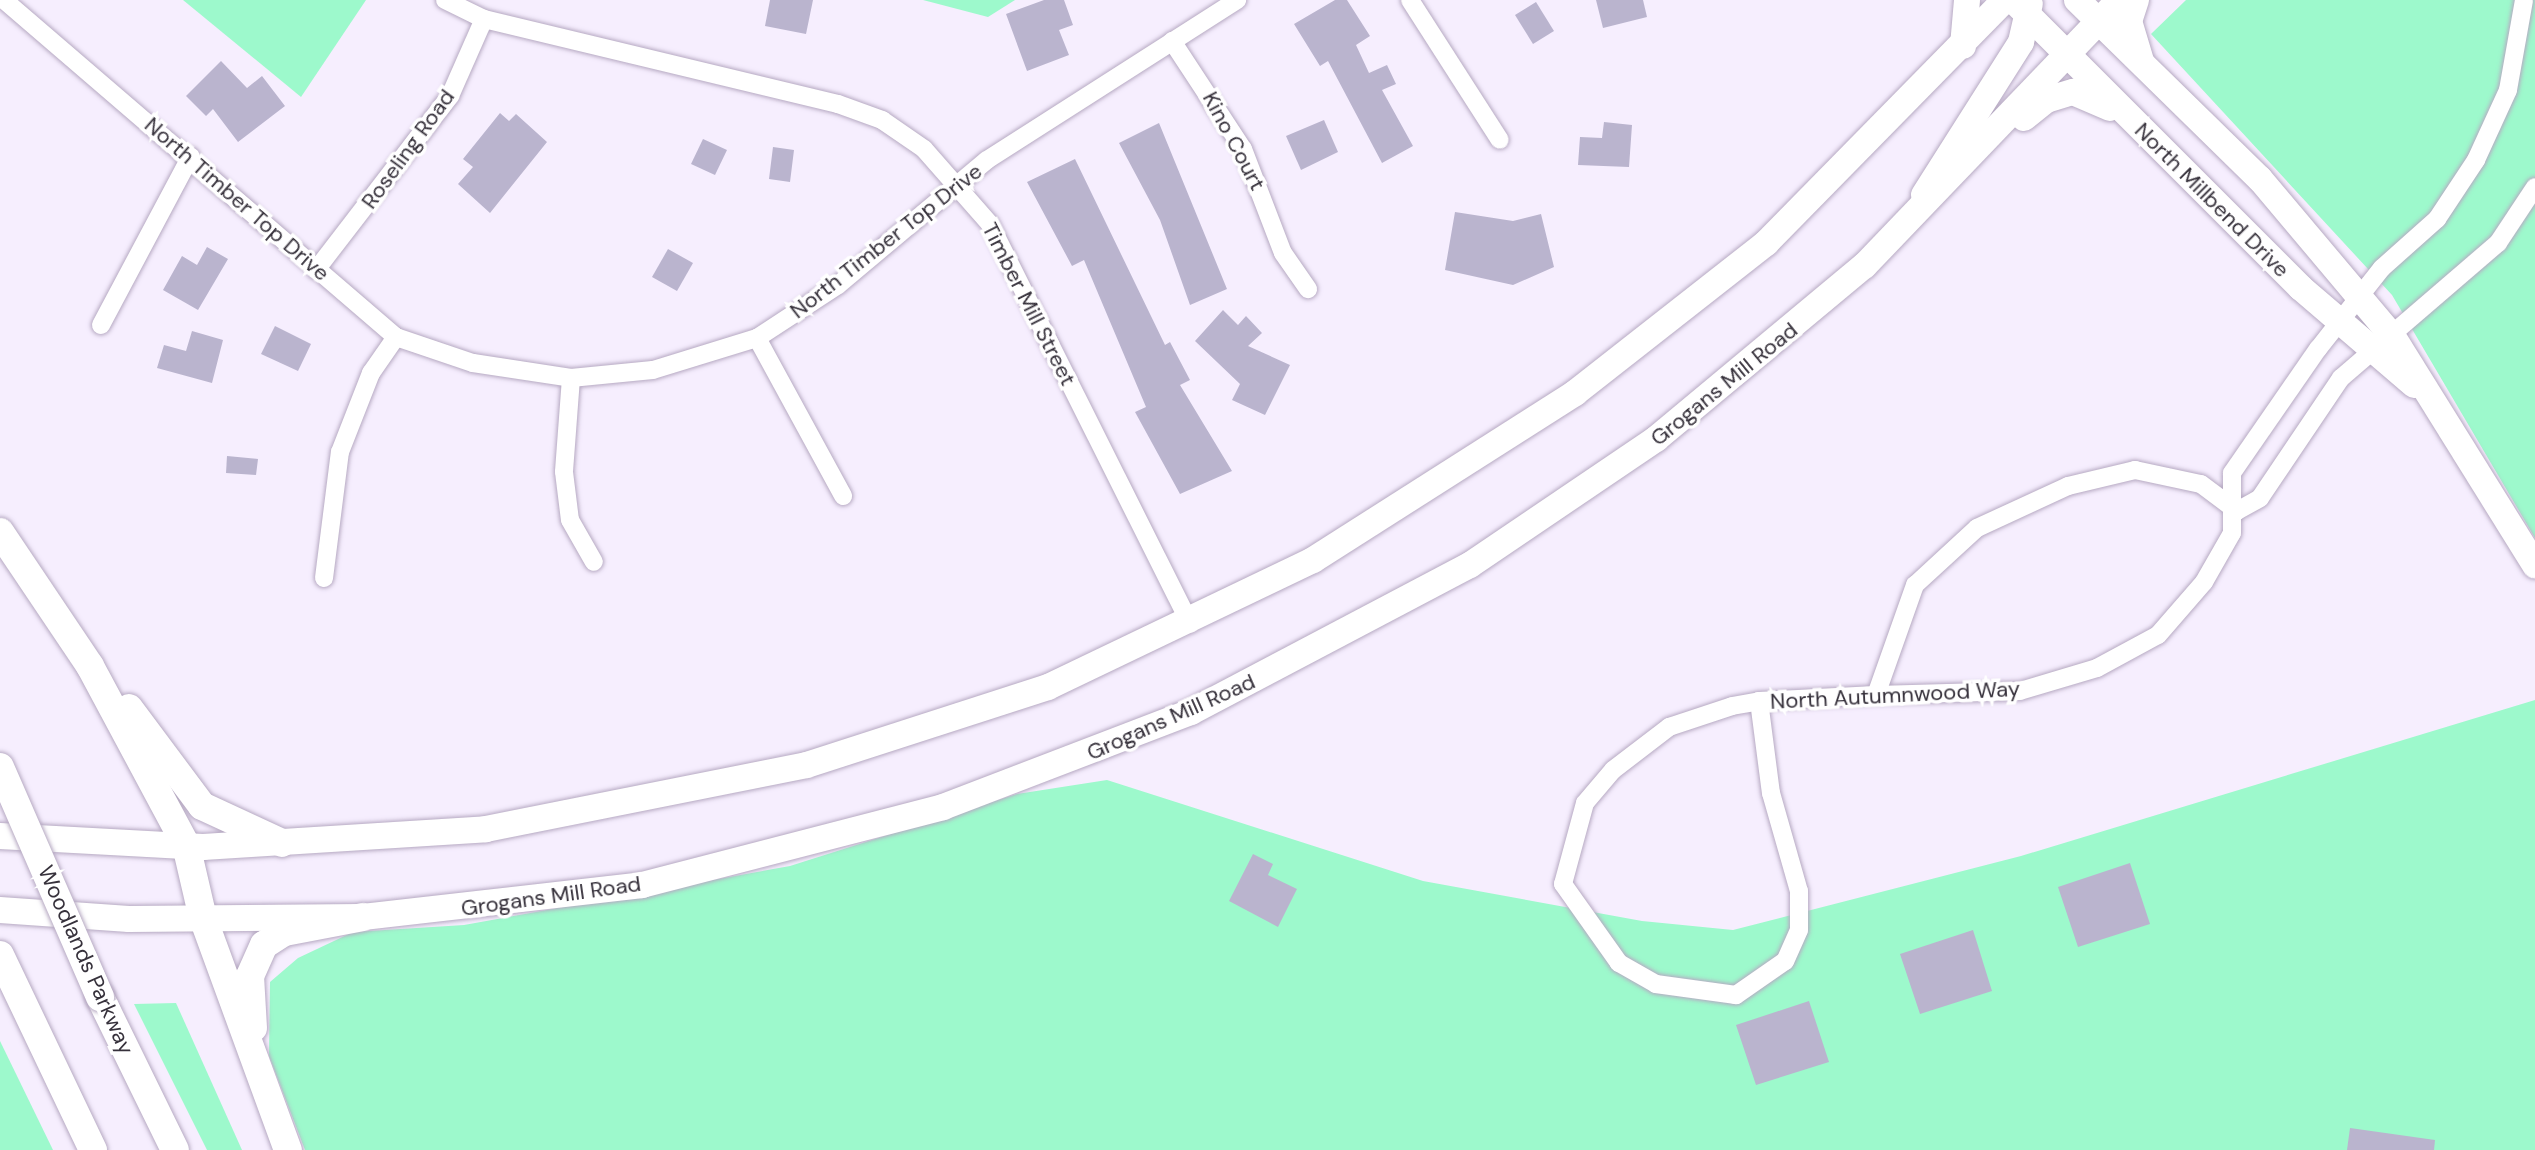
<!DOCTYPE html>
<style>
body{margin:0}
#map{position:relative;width:2535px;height:1150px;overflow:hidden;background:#f6eefe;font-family:"DM Sans",sans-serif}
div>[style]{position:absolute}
.green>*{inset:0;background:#9df9cc}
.building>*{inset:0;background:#bab4ce}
.roads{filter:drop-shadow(0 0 2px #b6a9c2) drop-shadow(0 0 2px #b6a9c2)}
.street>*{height:18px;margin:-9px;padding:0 9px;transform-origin:9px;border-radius:9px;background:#fff}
.secondary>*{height:26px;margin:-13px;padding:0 13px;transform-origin:13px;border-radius:13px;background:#fff}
.primary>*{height:28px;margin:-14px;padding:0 14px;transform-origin:14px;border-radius:14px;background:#fff}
.bridges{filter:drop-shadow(0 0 2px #b6a9c2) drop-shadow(0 0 2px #b6a9c2)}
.primary-bridge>*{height:28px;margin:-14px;padding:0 14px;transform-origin:14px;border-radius:14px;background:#fff}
span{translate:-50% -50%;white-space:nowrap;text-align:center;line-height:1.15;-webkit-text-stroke:7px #fff;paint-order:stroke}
.street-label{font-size:22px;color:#36313b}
</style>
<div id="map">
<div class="green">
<i style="clip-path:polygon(183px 0,366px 0,301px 97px)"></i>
<i style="clip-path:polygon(923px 0,1015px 0,988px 17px)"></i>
<i style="clip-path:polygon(2186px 0,2535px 0,2535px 538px,2392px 295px,2151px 34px)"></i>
<i style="clip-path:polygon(2535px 700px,2535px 1150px,305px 1150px,269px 1056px,270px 982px,298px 958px,353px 932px,464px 925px,790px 866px,1017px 794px,1107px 780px,1423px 881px,1642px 921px,1733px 930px,2021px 856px)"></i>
<i style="clip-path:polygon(176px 1003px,242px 1150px,207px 1150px,134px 1004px)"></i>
<i style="clip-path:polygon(0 1041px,53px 1150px,0 1150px)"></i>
</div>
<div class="building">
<i style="clip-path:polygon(770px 0,813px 0,806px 34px,765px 26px)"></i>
<i style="clip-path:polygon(1044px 0,1064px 0,1073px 25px,1059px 30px,1069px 55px,1027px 71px,1006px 14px)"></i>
<i style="clip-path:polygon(1335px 0,1347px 0,1370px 36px,1356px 45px,1369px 73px,1387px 65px,1396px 84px,1382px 90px,1413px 146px,1382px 163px,1328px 61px,1320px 66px,1294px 24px)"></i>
<i style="clip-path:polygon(1596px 0,1643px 0,1647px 17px,1603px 28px)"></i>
<i style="clip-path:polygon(1536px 2px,1554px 31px,1533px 44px,1515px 15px)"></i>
<i style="clip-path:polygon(221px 61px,247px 88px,262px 76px,285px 106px,238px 142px,213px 109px,206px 116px,186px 96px)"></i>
<i style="clip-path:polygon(500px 113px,509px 121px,516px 114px,547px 142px,490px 213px,458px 184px,473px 167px,463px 159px)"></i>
<i style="clip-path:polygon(1324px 120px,1338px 152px,1301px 170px,1286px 136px)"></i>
<i style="clip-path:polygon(1604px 122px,1632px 125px,1629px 167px,1578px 165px,1580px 137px,1602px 138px)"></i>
<i style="clip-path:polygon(1159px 123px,1227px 289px,1190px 305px,1160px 220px,1119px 143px)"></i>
<i style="clip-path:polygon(703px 139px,727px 150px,715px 175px,691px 164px)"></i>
<i style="clip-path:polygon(773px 147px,794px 150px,790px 182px,769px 179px)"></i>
<i style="clip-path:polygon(1075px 159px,1165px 345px,1170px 342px,1190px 380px,1180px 385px,1232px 471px,1180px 494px,1135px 412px,1146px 407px,1084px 260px,1072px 266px,1027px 182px)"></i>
<i style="clip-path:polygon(1455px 212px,1513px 221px,1541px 214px,1554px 267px,1513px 285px,1445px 270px)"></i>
<i style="clip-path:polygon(207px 247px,228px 259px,198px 310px,163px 290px,182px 256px,197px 265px)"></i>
<i style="clip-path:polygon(668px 249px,693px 263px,677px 291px,652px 277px)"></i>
<i style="clip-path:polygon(1223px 310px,1238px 325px,1246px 316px,1262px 333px,1248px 346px,1290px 365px,1265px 415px,1232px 400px,1240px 384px,1195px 341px)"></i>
<i style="clip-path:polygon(275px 326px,311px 344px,298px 371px,261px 354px)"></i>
<i style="clip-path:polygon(192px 331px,223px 340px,212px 383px,157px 368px,164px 345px,186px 351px)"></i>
<i style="clip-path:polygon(227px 456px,258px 459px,256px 475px,226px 473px)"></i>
<i style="clip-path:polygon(1253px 854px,1273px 864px,1268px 875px,1297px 889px,1278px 927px,1229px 901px)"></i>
<i style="clip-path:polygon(2130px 863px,2150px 924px,2078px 947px,2058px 887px)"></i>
<i style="clip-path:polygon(1973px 930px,1992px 991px,1920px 1014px,1900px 954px)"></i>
<i style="clip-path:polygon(1809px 1001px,1829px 1062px,1756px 1085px,1736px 1025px)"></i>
<i style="clip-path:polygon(2350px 1128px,2435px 1140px,2434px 1150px,2347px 1150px)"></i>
</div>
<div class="roads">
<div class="street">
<i style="left:4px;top:0;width:517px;rotate:40.69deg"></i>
<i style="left:396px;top:337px;width:81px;rotate:18.7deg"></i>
<i style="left:473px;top:363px;width:99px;rotate:8.7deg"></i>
<i style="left:571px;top:378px;width:82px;rotate:-5.6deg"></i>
<i style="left:653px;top:370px;width:109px;rotate:-17.1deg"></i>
<i style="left:757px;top:338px;width:97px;rotate:-33.2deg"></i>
<i style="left:838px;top:285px;width:194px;rotate:-40deg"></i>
<i style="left:987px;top:160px;width:297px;rotate:-32.6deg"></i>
<i style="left:445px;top:0;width:43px;rotate:26deg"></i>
<i style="left:484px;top:19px;width:364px;rotate:13.5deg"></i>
<i style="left:838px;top:104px;width:47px;rotate:20deg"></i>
<i style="left:882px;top:120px;width:51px;rotate:34.6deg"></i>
<i style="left:924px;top:149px;width:100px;rotate:48.7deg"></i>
<i style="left:990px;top:224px;width:447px;rotate:63.4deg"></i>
<i style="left:1410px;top:0;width:166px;rotate:57.3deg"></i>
<i style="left:1172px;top:41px;width:129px;rotate:56.7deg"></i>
<i style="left:1243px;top:149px;width:111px;rotate:69deg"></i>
<i style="left:1283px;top:253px;width:44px;rotate:55.2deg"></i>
<i style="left:316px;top:270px;width:220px;rotate:-52.4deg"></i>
<i style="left:450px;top:96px;width:84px;rotate:-66.2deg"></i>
<i style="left:101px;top:325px;width:191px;rotate:-62deg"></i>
<i style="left:757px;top:338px;width:180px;rotate:61.4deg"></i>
<i style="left:571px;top:378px;width:94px;rotate:94.3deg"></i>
<i style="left:564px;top:472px;width:48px;rotate:82.9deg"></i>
<i style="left:570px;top:520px;width:48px;rotate:60.3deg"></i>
<i style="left:2237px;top:511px;width:26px;rotate:-29deg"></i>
<i style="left:2260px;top:498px;width:145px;rotate:-56deg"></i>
<i style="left:2341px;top:378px;width:207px;rotate:-40.7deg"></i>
<i style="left:2498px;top:243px;width:67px;rotate:-56.5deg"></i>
<i style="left:324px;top:578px;width:127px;rotate:-82.8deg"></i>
<i style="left:340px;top:452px;width:85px;rotate:-68.6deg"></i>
<i style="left:371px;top:373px;width:44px;rotate:-55.2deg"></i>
<i style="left:1876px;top:695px;width:117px;rotate:-70.5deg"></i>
<i style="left:1915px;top:585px;width:84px;rotate:-42.6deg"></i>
<i style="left:1977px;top:528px;width:100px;rotate:-24.8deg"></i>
<i style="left:2068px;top:486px;width:69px;rotate:-13.4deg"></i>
<i style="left:2135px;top:470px;width:67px;rotate:12deg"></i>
<i style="left:2201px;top:484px;width:45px;rotate:36.9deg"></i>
<i style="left:1759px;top:701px;width:93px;rotate:82.6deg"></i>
<i style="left:1771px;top:793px;width:102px;rotate:74.1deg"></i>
<i style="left:1799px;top:891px;width:39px;rotate:90deg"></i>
<i style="left:1799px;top:930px;width:34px;rotate:114deg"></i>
<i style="left:1785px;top:961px;width:60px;rotate:145.2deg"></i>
<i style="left:1736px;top:995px;width:81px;rotate:-172.2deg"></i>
<i style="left:1656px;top:984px;width:43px;rotate:-150.4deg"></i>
<i style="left:1619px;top:963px;width:97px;rotate:-125.3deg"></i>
<i style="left:1563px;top:884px;width:84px;rotate:-74.8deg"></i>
<i style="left:1585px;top:803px;width:43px;rotate:-49.7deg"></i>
<i style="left:1613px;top:770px;width:71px;rotate:-37.5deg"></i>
<i style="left:1669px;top:727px;width:66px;rotate:-18.4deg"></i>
<i style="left:1732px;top:706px;width:27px;rotate:-10deg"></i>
<i style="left:1759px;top:701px;width:117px;rotate:-2.9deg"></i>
<i style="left:1876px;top:695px;width:144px;rotate:-1.6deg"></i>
<i style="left:2020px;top:691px;width:80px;rotate:-16.6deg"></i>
<i style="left:2097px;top:668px;width:69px;rotate:-28.4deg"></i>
<i style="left:2158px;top:635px;width:70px;rotate:-49deg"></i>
<i style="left:2204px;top:582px;width:56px;rotate:-60.3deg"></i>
<i style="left:2232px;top:533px;width:60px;rotate:-90deg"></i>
<i style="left:2232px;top:473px;width:151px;rotate:-55.3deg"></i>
<i style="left:2318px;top:349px;width:103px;rotate:-51.7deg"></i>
<i style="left:2382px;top:268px;width:74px;rotate:-41.7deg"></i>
<i style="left:2437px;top:219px;width:71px;rotate:-56.5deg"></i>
<i style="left:2476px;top:160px;width:77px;rotate:-65.4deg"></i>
<i style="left:2508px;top:90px;width:91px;rotate:-79.9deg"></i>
</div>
<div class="secondary">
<i style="left:2013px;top:0;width:407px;rotate:45deg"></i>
<i style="left:2301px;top:288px;width:149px;rotate:40.6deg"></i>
<i style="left:2077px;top:0;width:256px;rotate:44.4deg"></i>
<i style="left:2260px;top:179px;width:207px;rotate:49.9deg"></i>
<i style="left:2393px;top:337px;width:269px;rotate:58.1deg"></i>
<i style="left:2136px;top:0;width:22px;rotate:108deg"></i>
<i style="left:2129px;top:21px;width:42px;rotate:73.3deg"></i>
<i style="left:1963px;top:46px;width:46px;rotate:-85deg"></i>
<i style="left:2024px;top:118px;width:28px;rotate:-39deg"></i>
<i style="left:2046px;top:100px;width:28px;rotate:-17deg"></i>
<i style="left:2073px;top:92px;width:40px;rotate:23.4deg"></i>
<i style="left:1924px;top:195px;width:181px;rotate:-57.6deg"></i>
<i style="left:2021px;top:42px;width:39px;rotate:-77deg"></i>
<i style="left:0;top:836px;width:203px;rotate:3.1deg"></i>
<i style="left:203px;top:847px;width:284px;rotate:-3.6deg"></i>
<i style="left:486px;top:829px;width:327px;rotate:-11.3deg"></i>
<i style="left:807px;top:765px;width:253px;rotate:-17.9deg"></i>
<i style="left:1048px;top:687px;width:294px;rotate:-25.6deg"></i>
<i style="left:1313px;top:560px;width:311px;rotate:-32.5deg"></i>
<i style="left:1575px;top:393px;width:243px;rotate:-38.1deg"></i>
<i style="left:1766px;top:243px;width:341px;rotate:-45.5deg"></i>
<i style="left:0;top:910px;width:129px;rotate:4deg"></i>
<i style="left:129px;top:919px;width:234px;rotate:-0.5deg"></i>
<i style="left:363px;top:917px;width:281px;rotate:-6.5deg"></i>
<i style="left:642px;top:885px;width:311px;rotate:-14.5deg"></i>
<i style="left:943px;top:807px;width:266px;rotate:-21deg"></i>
<i style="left:1191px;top:712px;width:315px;rotate:-27.8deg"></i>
<i style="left:1470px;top:565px;width:225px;rotate:-34.1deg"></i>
<i style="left:1656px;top:439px;width:271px;rotate:-39.8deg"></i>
<i style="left:1864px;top:266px;width:368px;rotate:-46.2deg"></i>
</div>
<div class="primary">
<i style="left:0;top:532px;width:161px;rotate:56.1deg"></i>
<i style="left:90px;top:666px;width:203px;rotate:61.8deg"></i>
<i style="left:186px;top:845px;width:75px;rotate:76.9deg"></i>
<i style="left:203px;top:918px;width:247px;rotate:69.9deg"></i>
<i style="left:129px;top:708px;width:122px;rotate:53.3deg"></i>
<i style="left:202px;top:806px;width:88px;rotate:24.8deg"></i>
<i style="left:0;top:955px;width:216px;rotate:64.5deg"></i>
<i style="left:100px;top:997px;width:170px;rotate:63.9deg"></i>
<i style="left:253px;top:1028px;width:52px;rotate:-93.3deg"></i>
<i style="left:250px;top:976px;width:34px;rotate:-66deg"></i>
<i style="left:264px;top:945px;width:24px;rotate:-33deg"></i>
<i style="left:284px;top:932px;width:80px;rotate:-10.8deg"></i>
</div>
</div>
<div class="bridges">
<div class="primary-bridge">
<i style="left:0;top:767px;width:251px;rotate:66.5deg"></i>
</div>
</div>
<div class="street-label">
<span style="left:1234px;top:141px;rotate:62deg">Kino Court</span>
<span style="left:408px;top:149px;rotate:-54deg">Roseling Road</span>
<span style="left:237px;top:199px;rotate:41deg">North Timber Top Drive</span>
<span style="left:2212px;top:200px;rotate:45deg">North Millbend Drive</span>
<span style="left:886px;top:241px;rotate:-38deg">North Timber Top Drive</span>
<span style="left:1029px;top:304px;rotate:63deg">Timber Mill Street</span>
<span style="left:1724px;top:384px;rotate:-39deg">Grogans Mill Road</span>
<span style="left:1895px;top:695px;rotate:-3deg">North Autumnwood Way</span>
<span style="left:1171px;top:717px;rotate:-24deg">Grogans Mill Road</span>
<span style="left:551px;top:896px;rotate:-8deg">Grogans Mill Road</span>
<span style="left:86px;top:960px;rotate:66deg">Woodlands Parkway</span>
</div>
</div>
